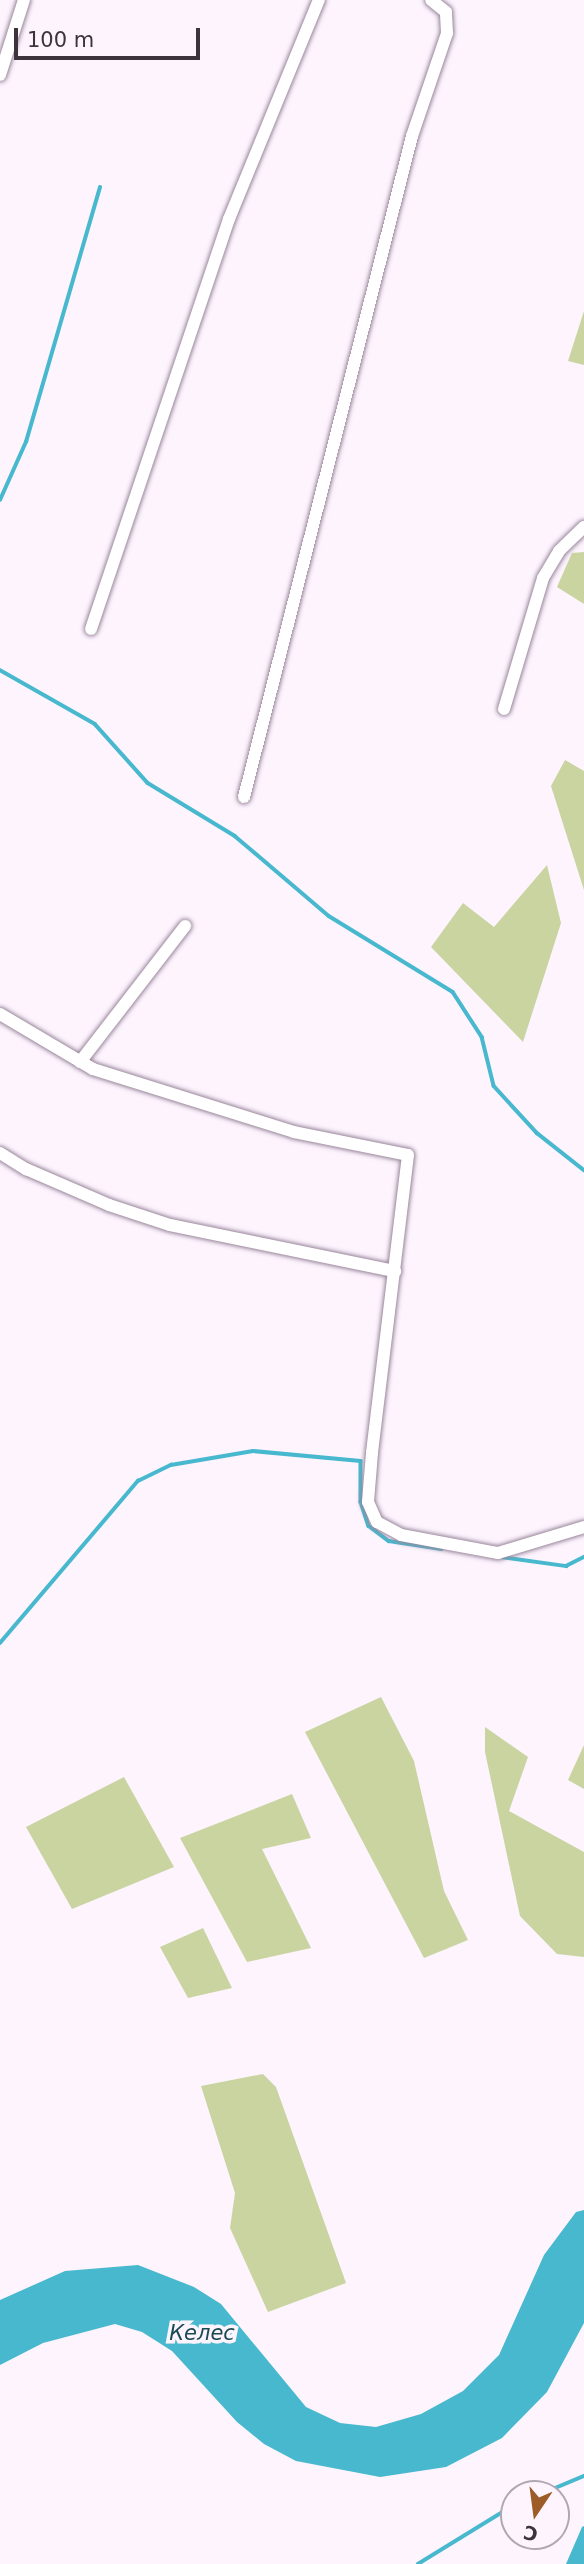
<!DOCTYPE html>
<meta charset="utf-8">
<style>
body{margin:0}
#map{position:relative;width:584px;height:2564px;overflow:hidden;background:#fdf4fe;font-family:"DejaVu Sans",sans-serif}
div>[style]{position:absolute}
.green>*{inset:0;background:#cad4a1}
.water>*{inset:0;background:#47b8ce}
.stream>*{height:3.5px;margin:-1.75px;padding:0 1.75px;transform-origin:1.75px;border-radius:1.75px;background:#47b8ce}
.roads{filter:drop-shadow(0 0 2px #99869b) drop-shadow(0 0 2px #99869b)}
.street>*{height:12px;margin:-6px;padding:0 6px;transform-origin:6px;border-radius:6px;background:#fff}
span{translate:-50% -50%;white-space:nowrap;text-align:center;line-height:1.15;-webkit-text-stroke:7px #fdf4fe;paint-order:stroke}
.water-label{font-size:21px;color:#194a53;font-style:italic}
.north{position:absolute;left:500px;top:2480px;width:70px;height:70px;box-sizing:border-box;background:#fdf4fe;border:2px solid #b0a7b0;border-radius:50%;rotate:193deg;font-size:19px;font-weight:700;line-height:28px;text-align:center;color:#3c333c}
.north::after{content:'';display:block;margin:auto;width:24px;height:32px;background:#9d5c27;clip-path:polygon(50% 0,100% 100%,50% 72%,0 100%)}
.scale{position:absolute;left:14px;top:28px;width:186px;height:32px;box-sizing:border-box;border:4px solid #3c333c;border-top:0;padding-left:9px;font-size:21px;line-height:24px;white-space:nowrap;color:#3c333c;-webkit-text-stroke:5px #fdf4fe;paint-order:stroke}
</style>
<div id="map">
<div class="green">
<i style="clip-path:polygon(584px 311px,584px 365px,568px 361px)"></i>
<i style="clip-path:polygon(584px 552px,584px 604px,557px 587px,572px 553px)"></i>
<i style="clip-path:polygon(565px 760px,584px 771px,584px 890px,551px 786px)"></i>
<i style="clip-path:polygon(547px 865px,561px 923px,523px 1042px,431px 947px,463px 903px,494px 927px)"></i>
<i style="clip-path:polygon(381px 1697px,414px 1761px,444px 1891px,468px 1940px,424px 1958px,305px 1732px)"></i>
<i style="clip-path:polygon(485px 1727px,528px 1757px,509px 1811px,584px 1852px,584px 1957px,557px 1954px,520px 1916px,485px 1752px)"></i>
<i style="clip-path:polygon(584px 1745px,584px 1789px,568px 1780px)"></i>
<i style="clip-path:polygon(124px 1777px,174px 1867px,72px 1909px,26px 1827px)"></i>
<i style="clip-path:polygon(292px 1794px,311px 1838px,262px 1849px,311px 1948px,247px 1962px,180px 1838px)"></i>
<i style="clip-path:polygon(203px 1928px,232px 1988px,188px 1998px,160px 1947px)"></i>
<i style="clip-path:polygon(263px 2074px,276px 2087px,346px 2283px,268px 2312px,230px 2228px,235px 2193px,201px 2086px)"></i>
</div>
<div class="water">
<i style="clip-path:polygon(584px 2210px,584px 2323px,547px 2392px,502px 2438px,446px 2467px,380px 2477px,296px 2461px,264px 2444px,237px 2422px,172px 2351px,142px 2332px,115px 2324px,43px 2343px,0 2365px,0 2300px,65px 2271px,138px 2265px,194px 2287px,221px 2304px,306px 2407px,340px 2423px,376px 2427px,421px 2414px,463px 2391px,499px 2355px,544px 2255px,576px 2212px)"></i>
<i style="clip-path:polygon(584px 2526px,584px 2564px,566px 2564px,582px 2527px)"></i>
</div>
<div class="stream">
<i style="left:0;top:500px;width:64px;rotate:-65.9deg"></i>
<i style="left:26px;top:442px;width:265px;rotate:-73.8deg"></i>
<i style="left:0;top:670px;width:109px;rotate:29.6deg"></i>
<i style="left:95px;top:724px;width:79px;rotate:48.1deg"></i>
<i style="left:148px;top:783px;width:102px;rotate:31.3deg"></i>
<i style="left:235px;top:836px;width:123px;rotate:40.4deg"></i>
<i style="left:329px;top:916px;width:145px;rotate:31.5deg"></i>
<i style="left:453px;top:992px;width:54px;rotate:57.2deg"></i>
<i style="left:482px;top:1037px;width:50px;rotate:76.2deg"></i>
<i style="left:494px;top:1086px;width:64px;rotate:47.5deg"></i>
<i style="left:537px;top:1133px;width:60px;rotate:38.2deg"></i>
<i style="left:501px;top:1557px;width:66px;rotate:7.9deg"></i>
<i style="left:566px;top:1566px;width:20px;rotate:-27deg"></i>
<i style="left:0;top:1643px;width:213px;rotate:-49.6deg"></i>
<i style="left:138px;top:1481px;width:37px;rotate:-26deg"></i>
<i style="left:171px;top:1465px;width:83px;rotate:-9.7deg"></i>
<i style="left:253px;top:1451px;width:108px;rotate:5.3deg"></i>
<i style="left:361px;top:1461px;width:41px;rotate:90deg"></i>
<i style="left:361px;top:1502px;width:25px;rotate:72deg"></i>
<i style="left:369px;top:1526px;width:25px;rotate:37deg"></i>
<i style="left:389px;top:1541px;width:53px;rotate:8.7deg"></i>
<i style="left:541px;top:2494px;width:47px;rotate:-22.7deg"></i>
<i style="left:418px;top:2564px;width:113px;rotate:-31.6deg"></i>
</div>
<div class="roads">
<div class="street">
<i style="left:0;top:75px;width:79px;rotate:-72.3deg"></i>
<i style="left:91px;top:629px;width:433px;rotate:-71.4deg"></i>
<i style="left:229px;top:219px;width:237px;rotate:-67.7deg"></i>
<i style="left:504px;top:709px;width:137px;rotate:-73.4deg"></i>
<i style="left:543px;top:578px;width:31px;rotate:-59deg"></i>
<i style="left:559px;top:551px;width:35px;rotate:-44deg"></i>
<i style="left:244px;top:797px;width:682px;rotate:-75.74deg"></i>
<i style="left:412px;top:136px;width:109px;rotate:-71.2deg"></i>
<i style="left:447px;top:33px;width:21px;rotate:-93deg"></i>
<i style="left:446px;top:12px;width:19px;rotate:-141deg"></i>
<i style="left:0;top:1014px;width:108px;rotate:30.6deg"></i>
<i style="left:93px;top:1069px;width:211px;rotate:17.4deg"></i>
<i style="left:294px;top:1132px;width:116px;rotate:11.4deg"></i>
<i style="left:408px;top:1155px;width:300px;rotate:96.9deg"></i>
<i style="left:372px;top:1453px;width:49px;rotate:94.7deg"></i>
<i style="left:368px;top:1502px;width:22px;rotate:66deg"></i>
<i style="left:377px;top:1522px;width:27px;rotate:28deg"></i>
<i style="left:401px;top:1535px;width:99px;rotate:10.5deg"></i>
<i style="left:498px;top:1553px;width:90px;rotate:-16.8deg"></i>
<i style="left:80px;top:1062px;width:172px;rotate:-52.3deg"></i>
<i style="left:0;top:1153px;width:31px;rotate:32deg"></i>
<i style="left:26px;top:1169px;width:90px;rotate:23.4deg"></i>
<i style="left:109px;top:1205px;width:64px;rotate:18.2deg"></i>
<i style="left:170px;top:1225px;width:230px;rotate:11.6deg"></i>
</div>
</div>
<div class="water-label">
<span style="left:202px;top:2333px">Келес</span>
</div>
<div class="north">С</div>
<div class="scale">100 m</div>
</div>
